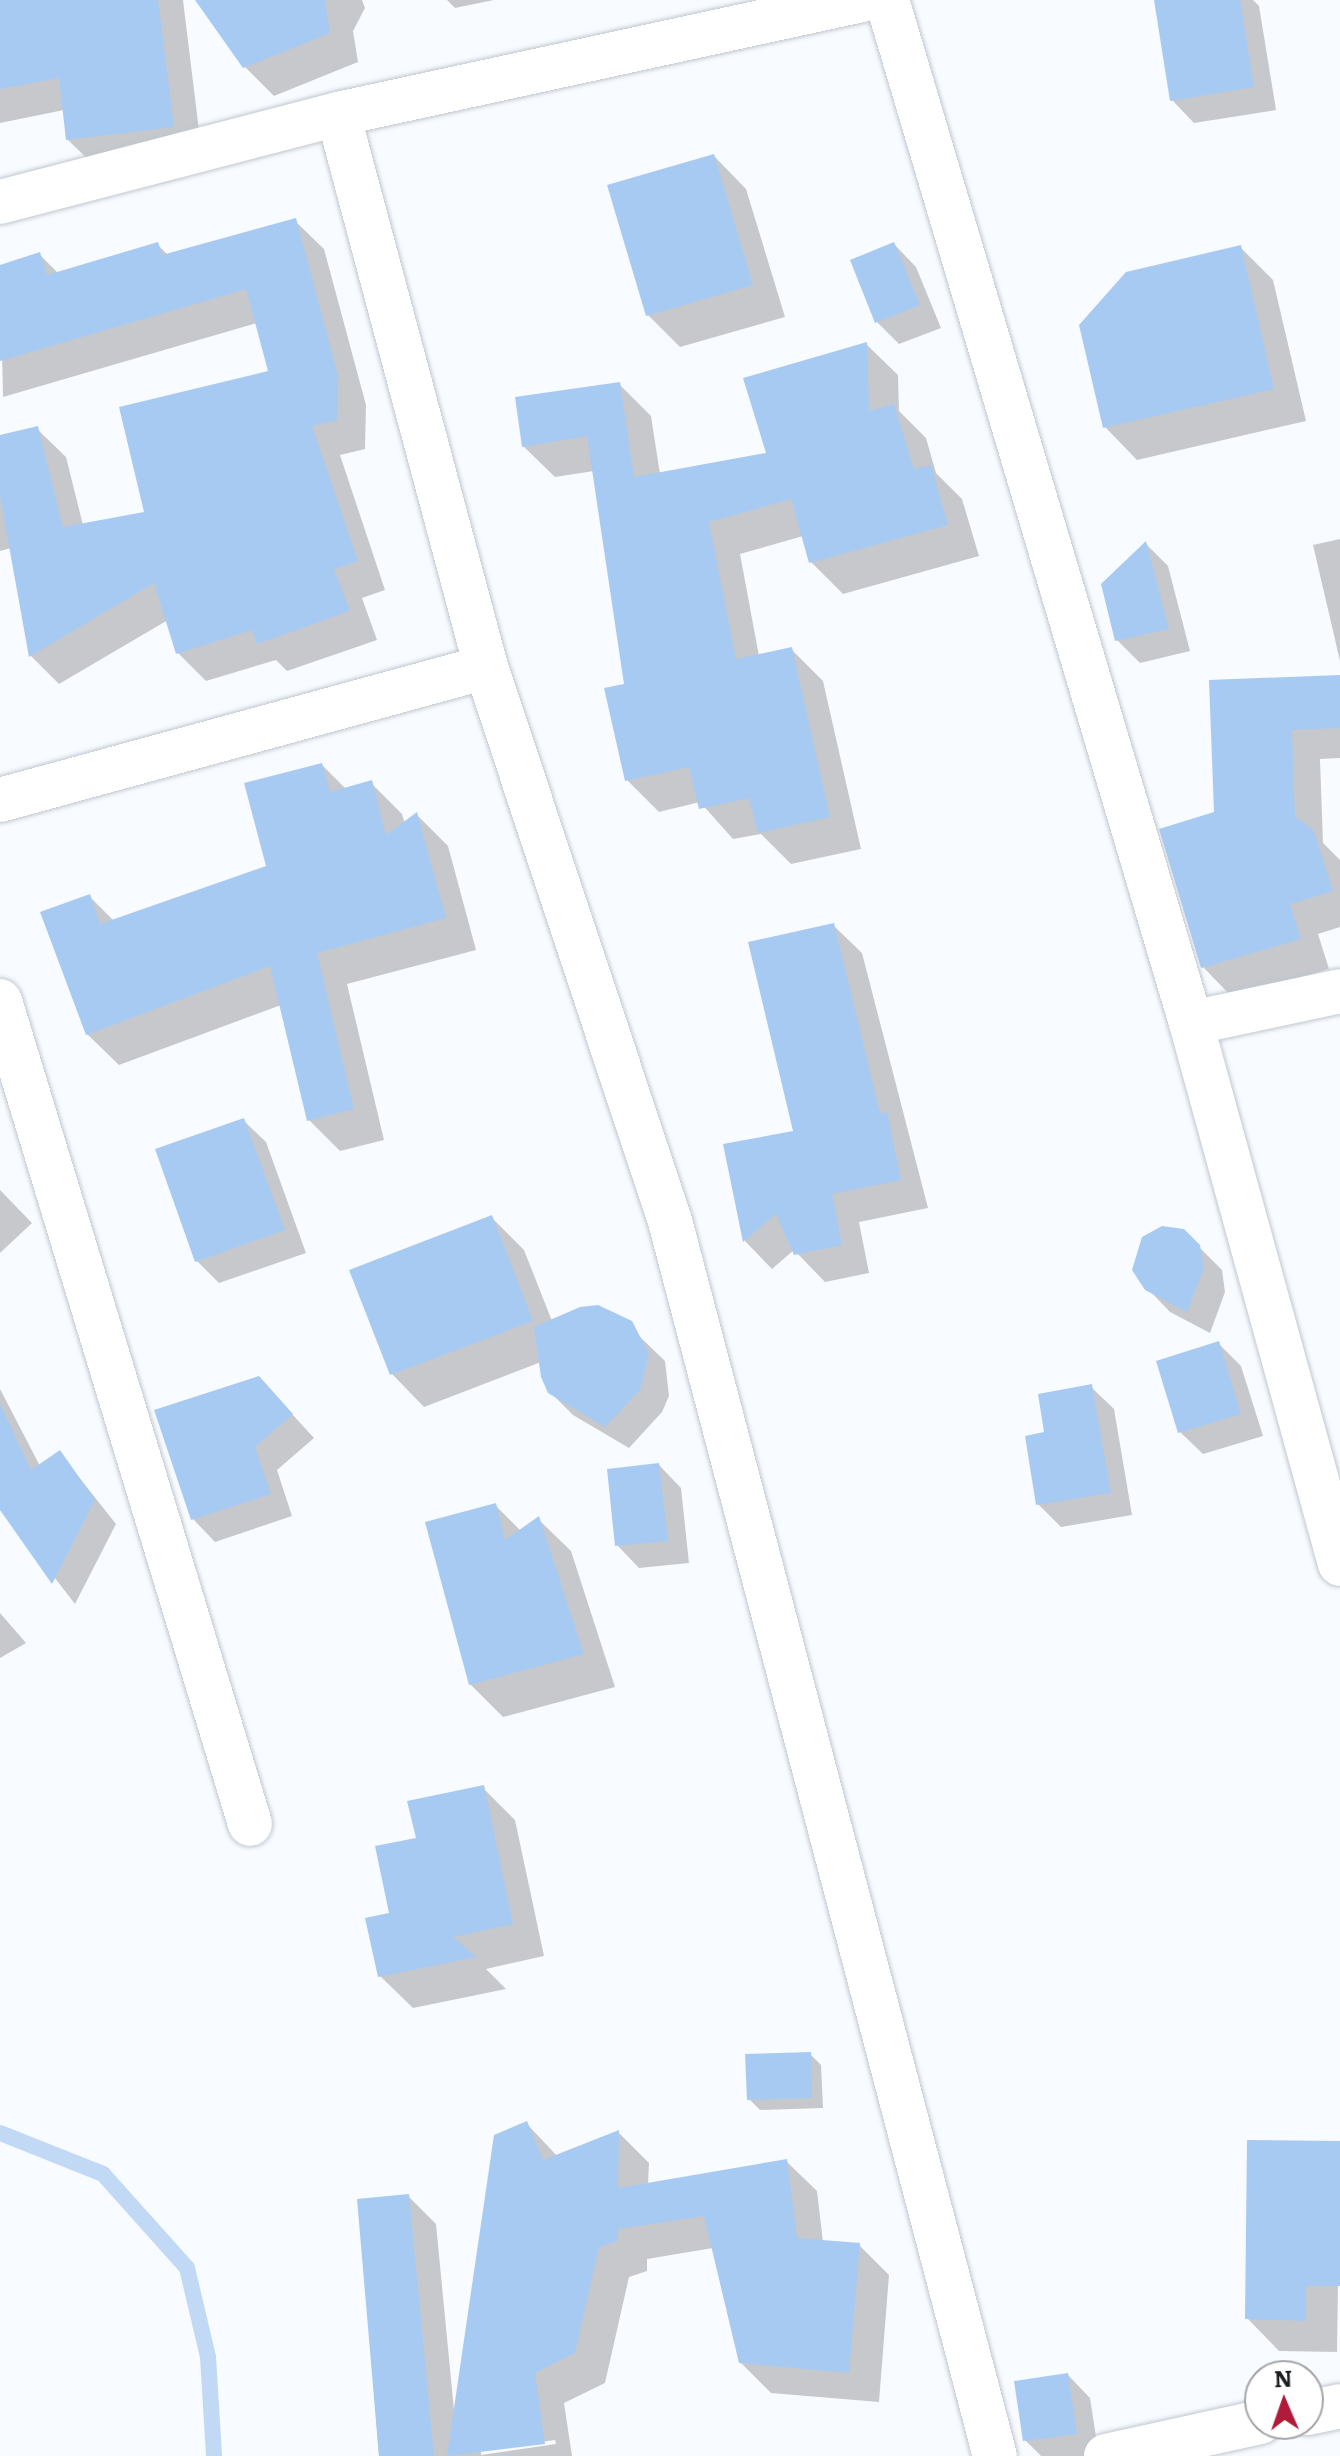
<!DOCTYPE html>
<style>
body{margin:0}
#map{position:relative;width:1340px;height:2456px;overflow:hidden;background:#f8fbff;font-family:Literata,serif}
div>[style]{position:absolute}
.shadow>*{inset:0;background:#0003}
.stream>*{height:16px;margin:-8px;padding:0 8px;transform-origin:8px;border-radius:8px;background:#c2d9f5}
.building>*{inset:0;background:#a7caf3}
.roads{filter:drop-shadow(0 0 2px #c0c7cf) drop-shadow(0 0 2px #c0c7cf)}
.minor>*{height:44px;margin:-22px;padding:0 22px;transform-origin:22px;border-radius:22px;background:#fff}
span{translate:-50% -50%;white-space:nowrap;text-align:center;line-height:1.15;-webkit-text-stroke:8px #fff;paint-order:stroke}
.north{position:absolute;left:1244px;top:2360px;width:80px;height:80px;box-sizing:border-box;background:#fff;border:2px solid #a4a5a7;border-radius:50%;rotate:358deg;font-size:22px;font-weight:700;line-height:32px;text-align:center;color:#1c1f22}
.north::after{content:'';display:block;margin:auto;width:28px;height:36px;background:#af1b39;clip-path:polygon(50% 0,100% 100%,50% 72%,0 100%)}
</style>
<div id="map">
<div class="shadow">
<i style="clip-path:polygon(0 0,183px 0,202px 155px,97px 168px,68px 140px,64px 110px,0 123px)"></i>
<i style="clip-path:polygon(197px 0,362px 0,365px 8px,353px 31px,358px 62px,274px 96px,245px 67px)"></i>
<i style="clip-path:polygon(447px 0,494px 0,455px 8px)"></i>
<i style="clip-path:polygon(1156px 0,1253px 0,1259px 6px,1276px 110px,1194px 123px,1172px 100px)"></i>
<i style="clip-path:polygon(714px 156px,746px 189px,785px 317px,680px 347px,648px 315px)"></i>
<i style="clip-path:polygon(295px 221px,324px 249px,366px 405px,365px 449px,340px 455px,385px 590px,362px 598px,377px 640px,287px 671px,276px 660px,206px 681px,177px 652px,168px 620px,59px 684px,31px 656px,11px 548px,0 551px,0 438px,37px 429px,66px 457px,83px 525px,146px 514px,270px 373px,257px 323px,3px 397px,0 267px,39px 254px,59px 274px,157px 244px,168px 255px)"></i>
<i style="clip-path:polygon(894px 244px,916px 267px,941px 328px,899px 344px,877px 322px)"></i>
<i style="clip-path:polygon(1241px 248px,1273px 280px,1306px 421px,1137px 460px,1105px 427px)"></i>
<i style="clip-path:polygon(866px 344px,898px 375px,899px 411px,926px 438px,936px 473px,962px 499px,979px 556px,843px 594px,811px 562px,803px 536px,740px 554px,759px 656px,791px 649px,823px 681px,861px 849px,791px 864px,761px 834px,733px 839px,700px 802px,659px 812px,627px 780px,626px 685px,594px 471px,555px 477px,523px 446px,619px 384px,651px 416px,660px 474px,769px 454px)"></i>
<i style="clip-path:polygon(1340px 539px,1340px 661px,1313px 545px)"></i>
<i style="clip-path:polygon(1146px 544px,1168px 566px,1190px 651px,1140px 663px,1117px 640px)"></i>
<i style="clip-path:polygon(1340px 677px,1340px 758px,1320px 759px,1323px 843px,1340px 860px,1340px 927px,1318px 934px,1329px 969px,1232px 997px,1203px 967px,1217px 814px,1211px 682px)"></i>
<i style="clip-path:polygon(322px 765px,346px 789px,371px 783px,402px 814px,405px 824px,417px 815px,448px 846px,476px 950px,347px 984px,384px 1140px,340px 1151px,309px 1120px,281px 1005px,119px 1065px,87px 1034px,89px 896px,114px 921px,268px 867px)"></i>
<i style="clip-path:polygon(833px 925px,862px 953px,928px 1208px,859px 1222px,869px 1273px,825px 1282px,794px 1250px,772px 1269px,745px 1241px,726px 1146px,795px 1132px)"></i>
<i style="clip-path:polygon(243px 1120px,266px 1142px,306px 1253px,219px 1283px,197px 1261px)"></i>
<i style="clip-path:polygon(0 1190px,32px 1223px,0 1253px)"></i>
<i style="clip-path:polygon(491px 1217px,524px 1250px,552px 1321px,580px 1309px,615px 1313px,665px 1361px,669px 1396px,662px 1412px,629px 1448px,573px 1415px,550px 1392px,541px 1362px,424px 1407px,392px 1374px)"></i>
<i style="clip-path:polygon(1183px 1231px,1222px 1270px,1225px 1292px,1210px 1333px,1170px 1312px,1147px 1288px)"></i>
<i style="clip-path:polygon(1218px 1343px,1241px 1366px,1263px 1436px,1203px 1454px,1180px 1432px)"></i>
<i style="clip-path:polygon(259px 1378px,314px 1438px,277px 1470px,292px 1516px,215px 1542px,193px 1519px)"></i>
<i style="clip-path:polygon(1091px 1387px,1114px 1409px,1132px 1515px,1061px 1527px,1038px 1504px,1047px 1434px)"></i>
<i style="clip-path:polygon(0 1389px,40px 1466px,59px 1452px,116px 1524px,75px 1604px,0 1507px)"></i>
<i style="clip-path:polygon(659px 1465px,681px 1488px,689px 1563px,639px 1568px,617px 1545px)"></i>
<i style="clip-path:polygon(495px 1505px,521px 1531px,538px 1519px,571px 1551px,615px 1687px,503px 1717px,470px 1684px)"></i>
<i style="clip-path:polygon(0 1613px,26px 1643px,0 1658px)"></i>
<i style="clip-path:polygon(483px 1788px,515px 1820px,544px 1956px,486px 1969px,506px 1989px,413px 2008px,380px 1976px,391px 1914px,418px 1840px)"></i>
<i style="clip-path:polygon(810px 2054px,821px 2065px,823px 2108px,760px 2110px,749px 2099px)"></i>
<i style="clip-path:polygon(evenodd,527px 2124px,558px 2157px,619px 2133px,649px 2163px,648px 2185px,786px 2161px,817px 2191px,823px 2242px,859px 2245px,889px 2275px,879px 2402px,771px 2393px,740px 2362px,713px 2248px,647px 2259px,647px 2271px,629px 2277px,605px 2383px,564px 2403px,572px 2456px,379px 2456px,359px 2201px,408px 2196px,436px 2224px,454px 2410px,527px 2124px,555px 2440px,556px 2444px,481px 2455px,481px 2451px,555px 2440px)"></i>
<i style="clip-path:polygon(1340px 2143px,1337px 2352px,1279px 2351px,1247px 2318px)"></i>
<i style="clip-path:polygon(1068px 2375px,1090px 2398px,1099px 2456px,1041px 2456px,1025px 2440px)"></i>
</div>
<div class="stream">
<i style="left:0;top:2133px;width:111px;rotate:21.7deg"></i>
<i style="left:103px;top:2174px;width:126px;rotate:48.2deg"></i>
<i style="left:187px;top:2268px;width:91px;rotate:76.7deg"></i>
<i style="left:208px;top:2357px;width:99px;rotate:86.5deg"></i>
</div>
<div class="building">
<i style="clip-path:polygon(0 0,158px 0,174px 127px,66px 140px,59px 78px,0 89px)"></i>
<i style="clip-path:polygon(195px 0,325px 0,330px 33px,243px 68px)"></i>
<i style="clip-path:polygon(1154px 0,1240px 0,1254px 87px,1170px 101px)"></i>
<i style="clip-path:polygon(714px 154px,753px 285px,646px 316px,607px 185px)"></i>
<i style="clip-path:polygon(296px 218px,338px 375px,337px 420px,312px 426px,358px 561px,334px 569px,350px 611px,257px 644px,252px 630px,176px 654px,154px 583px,29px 657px,0 496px,0 435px,38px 426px,63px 527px,144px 512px,119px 407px,268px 371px,246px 289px,0 361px,0 265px,40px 252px,47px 275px,158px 242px,162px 255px)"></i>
<i style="clip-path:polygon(894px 242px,920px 305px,875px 323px,850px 260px)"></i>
<i style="clip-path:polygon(1241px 245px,1274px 389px,1103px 428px,1079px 325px,1126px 272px)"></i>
<i style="clip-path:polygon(867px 342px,869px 411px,894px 404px,914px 469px,931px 465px,948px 525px,809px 563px,791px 499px,709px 522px,736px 659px,792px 647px,830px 817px,758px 833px,749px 798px,699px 809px,689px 767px,625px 781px,604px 688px,624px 684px,587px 436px,522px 447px,515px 397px,620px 382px,634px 477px,766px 453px,743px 378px)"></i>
<i style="clip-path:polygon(1146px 541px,1169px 629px,1115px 641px,1101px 584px)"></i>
<i style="clip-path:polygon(1340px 675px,1340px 728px,1292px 730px,1295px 816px,1314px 831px,1333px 891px,1290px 904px,1301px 939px,1201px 968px,1159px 829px,1214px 812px,1209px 680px)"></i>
<i style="clip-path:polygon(322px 763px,330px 792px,372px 780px,386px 835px,417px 812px,446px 918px,317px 953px,354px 1109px,307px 1121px,270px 966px,86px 1035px,40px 912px,90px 894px,100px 924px,266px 866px,244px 783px)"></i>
<i style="clip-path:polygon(834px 923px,880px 1113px,887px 1112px,901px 1180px,832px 1194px,842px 1245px,794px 1255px,776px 1214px,743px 1242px,723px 1144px,793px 1131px,748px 942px)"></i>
<i style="clip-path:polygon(244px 1118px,285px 1230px,195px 1262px,155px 1149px)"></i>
<i style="clip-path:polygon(492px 1215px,533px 1321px,390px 1375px,349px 1270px)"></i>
<i style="clip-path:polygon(1162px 1226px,1184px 1229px,1200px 1245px,1204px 1268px,1187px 1312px,1145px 1290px,1132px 1270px,1142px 1237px)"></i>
<i style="clip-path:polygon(598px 1305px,632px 1321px,649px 1354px,640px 1390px,605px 1427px,548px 1393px,541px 1377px,534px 1327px,580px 1307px)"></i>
<i style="clip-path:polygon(1219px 1341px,1241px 1414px,1178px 1433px,1156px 1361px)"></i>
<i style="clip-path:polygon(259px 1376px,293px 1414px,255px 1447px,271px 1494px,191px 1520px,154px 1410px)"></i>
<i style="clip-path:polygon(1092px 1384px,1111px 1493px,1036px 1505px,1025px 1436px,1044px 1432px,1038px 1394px)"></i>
<i style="clip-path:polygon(0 1404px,31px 1470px,60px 1450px,95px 1500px,52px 1584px,0 1510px)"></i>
<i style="clip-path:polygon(659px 1463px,668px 1541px,615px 1546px,607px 1469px)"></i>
<i style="clip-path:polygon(496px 1503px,505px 1540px,539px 1516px,584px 1654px,469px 1685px,425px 1522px)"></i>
<i style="clip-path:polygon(484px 1785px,513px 1924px,453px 1937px,476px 1957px,378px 1977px,365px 1918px,389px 1913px,375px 1846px,416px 1838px,407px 1801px)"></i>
<i style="clip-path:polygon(811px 2052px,812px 2098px,747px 2100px,745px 2054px)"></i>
<i style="clip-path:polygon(527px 2121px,543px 2160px,619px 2130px,618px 2188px,787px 2159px,797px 2238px,860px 2243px,849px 2373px,739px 2363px,704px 2216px,618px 2229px,618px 2241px,599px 2247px,575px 2353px,535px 2373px,545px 2444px,447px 2456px,494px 2135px)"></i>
<i style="clip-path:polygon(1247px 2140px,1340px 2141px,1340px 2286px,1306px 2286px,1306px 2321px,1245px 2319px)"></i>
<i style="clip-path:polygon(409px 2194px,434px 2456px,379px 2456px,357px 2199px)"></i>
<i style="clip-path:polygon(1068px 2373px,1077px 2434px,1023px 2441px,1014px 2381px)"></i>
</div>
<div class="roads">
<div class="minor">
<i style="left:887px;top:0;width:1067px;rotate:73.45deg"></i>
<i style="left:1191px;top:1023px;width:561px;rotate:74.6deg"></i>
<i style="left:338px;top:114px;width:572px;rotate:75.02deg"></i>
<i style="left:486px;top:667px;width:584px;rotate:71.63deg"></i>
<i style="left:670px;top:1221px;width:1277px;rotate:75.26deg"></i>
<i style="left:0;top:202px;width:349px;rotate:-14.6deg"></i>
<i style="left:338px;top:114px;width:536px;rotate:-12.27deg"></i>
<i style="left:0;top:800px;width:504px;rotate:-15.3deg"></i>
<i style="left:0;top:1001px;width:860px;rotate:73.1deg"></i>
<i style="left:1191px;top:1023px;width:152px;rotate:-12.1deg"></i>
<i style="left:1308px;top:2413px;width:33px;rotate:-12deg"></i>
<i style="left:1106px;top:2456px;width:158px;rotate:-12.4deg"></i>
</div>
</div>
<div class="north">N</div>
</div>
